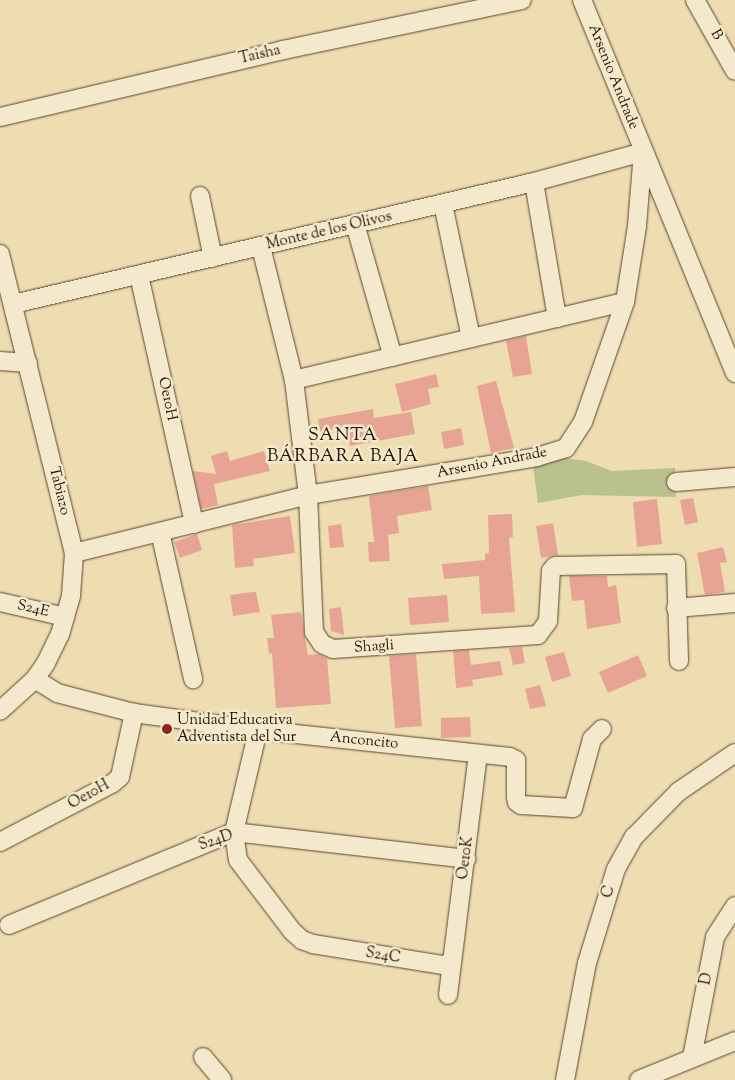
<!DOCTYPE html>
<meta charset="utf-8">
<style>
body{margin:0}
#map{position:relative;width:735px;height:1080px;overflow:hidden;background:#eeddb1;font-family:"Sorts Mill Goudy",serif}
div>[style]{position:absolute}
.green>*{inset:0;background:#b9c18c}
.building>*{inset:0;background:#e7a494}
.roads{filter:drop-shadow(0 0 1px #59452c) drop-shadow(0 0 1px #59452c)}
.minor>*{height:18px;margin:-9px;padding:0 9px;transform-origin:9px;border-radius:9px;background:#f4e9cc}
.dots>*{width:14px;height:14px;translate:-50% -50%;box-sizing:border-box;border:2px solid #f4e9cc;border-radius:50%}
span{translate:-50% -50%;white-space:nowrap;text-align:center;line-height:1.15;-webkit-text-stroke:5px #f4e9cc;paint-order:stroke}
.street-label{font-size:15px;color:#271200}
.poi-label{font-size:15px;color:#271200}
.left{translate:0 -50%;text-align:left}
.quarter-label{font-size:18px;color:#271200;letter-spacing:1px}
</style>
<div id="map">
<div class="green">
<i style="clip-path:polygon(564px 458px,586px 461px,612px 471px,675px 468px,676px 497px,582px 495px,538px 503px,533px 465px)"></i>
</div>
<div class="building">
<i style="clip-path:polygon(526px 336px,532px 374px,513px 377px,506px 341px)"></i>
<i style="clip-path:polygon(436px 374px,439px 387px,428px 389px,431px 404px,402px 412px,395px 384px)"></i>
<i style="clip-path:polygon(496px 381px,514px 448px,491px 453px,477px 386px)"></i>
<i style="clip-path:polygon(373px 409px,374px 418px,411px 412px,415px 434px,350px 446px,347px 427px,320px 431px,318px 419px)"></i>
<i style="clip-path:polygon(461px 428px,464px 445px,444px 449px,441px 432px)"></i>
<i style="clip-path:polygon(227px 451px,230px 461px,264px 451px,270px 471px,214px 484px,218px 505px,201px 509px,193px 471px,216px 474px,211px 456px)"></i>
<i style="clip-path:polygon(428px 486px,432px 510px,397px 516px,399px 533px,388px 535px,390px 561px,369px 562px,368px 542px,374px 542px,369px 496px)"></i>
<i style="clip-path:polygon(693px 498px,698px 522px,685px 525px,680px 500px)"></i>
<i style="clip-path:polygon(657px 499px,662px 544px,637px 547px,633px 502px)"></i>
<i style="clip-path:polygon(512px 514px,513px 537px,509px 538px,515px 612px,481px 614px,479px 576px,444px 579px,442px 564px,485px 560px,485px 554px,489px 553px,488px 515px)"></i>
<i style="clip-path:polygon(290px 516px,295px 553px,253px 559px,254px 566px,235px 568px,232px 525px)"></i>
<i style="clip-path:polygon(553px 523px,558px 555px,541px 558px,536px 526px)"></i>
<i style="clip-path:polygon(341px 524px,344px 547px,330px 548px,328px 526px)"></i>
<i style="clip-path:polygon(197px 534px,202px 550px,180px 558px,174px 542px)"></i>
<i style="clip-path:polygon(723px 547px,727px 562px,720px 563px,725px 592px,705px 595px,697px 553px)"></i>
<i style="clip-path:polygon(569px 576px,607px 576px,608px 587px,616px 585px,621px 623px,587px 629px,584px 600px,572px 601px)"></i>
<i style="clip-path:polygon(253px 592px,256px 592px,260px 612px,233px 616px,230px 595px)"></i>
<i style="clip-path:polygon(447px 595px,449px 622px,410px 625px,408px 598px)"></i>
<i style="clip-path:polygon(341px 607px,344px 635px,331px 631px,329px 609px)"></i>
<i style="clip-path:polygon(301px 612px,308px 655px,319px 654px,327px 658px,331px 704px,276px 708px,272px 653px,269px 654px,267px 638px,274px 638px,271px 615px)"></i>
<i style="clip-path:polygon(522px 647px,525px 663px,513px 665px,509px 648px)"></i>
<i style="clip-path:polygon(469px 650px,471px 665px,500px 661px,503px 675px,472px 680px,473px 686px,456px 688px,453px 651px)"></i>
<i style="clip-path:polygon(564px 652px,571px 676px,552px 682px,545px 657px)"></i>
<i style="clip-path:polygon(416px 654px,422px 726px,395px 728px,389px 656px)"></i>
<i style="clip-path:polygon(638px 655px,647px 676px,608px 693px,599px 672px)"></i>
<i style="clip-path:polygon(540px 685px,546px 706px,530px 709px,525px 689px)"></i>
<i style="clip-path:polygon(470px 717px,471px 737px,441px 738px,441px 718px)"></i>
</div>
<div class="roads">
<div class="minor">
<i style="left:582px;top:0;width:403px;rotate:67.7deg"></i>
<i style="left:695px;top:0;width:81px;rotate:60.6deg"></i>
<i style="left:0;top:117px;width:291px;rotate:-13.3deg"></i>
<i style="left:283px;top:50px;width:244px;rotate:-11.8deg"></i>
<i style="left:534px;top:182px;width:138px;rotate:80.4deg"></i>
<i style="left:200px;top:196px;width:63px;rotate:78.2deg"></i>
<i style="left:443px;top:204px;width:137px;rotate:78.2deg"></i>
<i style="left:355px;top:224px;width:138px;rotate:74.1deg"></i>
<i style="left:261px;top:247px;width:137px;rotate:76.1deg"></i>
<i style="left:294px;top:380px;width:116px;rotate:83.1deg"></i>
<i style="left:308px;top:495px;width:137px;rotate:87.5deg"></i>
<i style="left:314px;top:632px;width:14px;rotate:56deg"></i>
<i style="left:322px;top:644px;width:12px;rotate:24deg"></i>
<i style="left:333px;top:649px;width:205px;rotate:-3.9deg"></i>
<i style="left:538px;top:635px;width:17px;rotate:-54deg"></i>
<i style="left:548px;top:621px;width:50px;rotate:-86.6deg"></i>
<i style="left:551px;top:571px;width:6px;rotate:-51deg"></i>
<i style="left:555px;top:566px;width:121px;rotate:-0.9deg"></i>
<i style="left:676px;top:564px;width:97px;rotate:88.2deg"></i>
<i style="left:0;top:254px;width:308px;rotate:76.1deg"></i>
<i style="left:74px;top:553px;width:43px;rotate:94deg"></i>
<i style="left:71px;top:596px;width:40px;rotate:106deg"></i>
<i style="left:60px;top:634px;width:32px;rotate:116deg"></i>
<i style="left:46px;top:663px;width:19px;rotate:125deg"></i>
<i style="left:35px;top:679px;width:47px;rotate:137.6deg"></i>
<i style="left:139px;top:275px;width:255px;rotate:77.5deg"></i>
<i style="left:13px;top:304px;width:535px;rotate:-13.18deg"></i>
<i style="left:534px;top:182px;width:113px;rotate:-15.4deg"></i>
<i style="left:0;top:361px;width:28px;rotate:4deg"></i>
<i style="left:294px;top:380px;width:340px;rotate:-13.3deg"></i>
<i style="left:676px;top:482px;width:59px;rotate:-4.8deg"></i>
<i style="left:160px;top:532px;width:151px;rotate:77.3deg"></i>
<i style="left:74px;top:553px;width:241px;rotate:-13.9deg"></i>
<i style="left:308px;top:495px;width:232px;rotate:-9.4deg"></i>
<i style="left:537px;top:457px;width:30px;rotate:-17deg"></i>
<i style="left:566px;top:448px;width:31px;rotate:-57deg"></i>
<i style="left:583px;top:422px;width:127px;rotate:-70.7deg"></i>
<i style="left:625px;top:302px;width:77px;rotate:-81deg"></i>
<i style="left:637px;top:226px;width:74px;rotate:-85.4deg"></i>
<i style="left:0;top:602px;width:67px;rotate:13deg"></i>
<i style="left:676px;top:608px;width:59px;rotate:-4.8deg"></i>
<i style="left:35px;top:679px;width:26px;rotate:32deg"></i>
<i style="left:57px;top:693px;width:80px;rotate:14.6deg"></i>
<i style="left:134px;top:713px;width:125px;rotate:7.8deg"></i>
<i style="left:258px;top:730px;width:253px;rotate:6.1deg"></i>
<i style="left:510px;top:757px;width:7px;rotate:27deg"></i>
<i style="left:516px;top:760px;width:37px;rotate:90deg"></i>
<i style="left:516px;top:797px;width:5px;rotate:79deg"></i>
<i style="left:517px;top:802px;width:5px;rotate:37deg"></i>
<i style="left:521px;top:805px;width:52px;rotate:3.3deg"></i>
<i style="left:573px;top:808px;width:72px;rotate:-74.6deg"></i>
<i style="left:592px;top:739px;width:14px;rotate:-45deg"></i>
<i style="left:258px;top:730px;width:105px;rotate:103.2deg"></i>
<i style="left:234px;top:832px;width:28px;rotate:82deg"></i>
<i style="left:238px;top:860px;width:89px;rotate:52.7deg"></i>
<i style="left:292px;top:931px;width:13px;rotate:42deg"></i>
<i style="left:302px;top:940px;width:12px;rotate:20deg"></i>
<i style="left:313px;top:944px;width:132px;rotate:9.2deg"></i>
<i style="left:443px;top:965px;width:9px;rotate:-18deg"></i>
<i style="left:0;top:842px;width:127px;rotate:-27.6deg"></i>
<i style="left:113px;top:783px;width:9px;rotate:-41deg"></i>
<i style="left:120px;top:777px;width:66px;rotate:-77.7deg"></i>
<i style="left:9px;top:925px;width:243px;rotate:-22.5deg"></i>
<i style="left:234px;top:832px;width:234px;rotate:6.6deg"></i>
<i style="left:448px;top:995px;width:243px;rotate:-82.9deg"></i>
<i style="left:203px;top:1057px;width:30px;rotate:50deg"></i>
<i style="left:692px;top:1058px;width:123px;rotate:-79.2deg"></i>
<i style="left:715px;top:937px;width:37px;rotate:-57deg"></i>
<i style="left:565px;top:1080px;width:119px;rotate:-79.4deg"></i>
<i style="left:587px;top:963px;width:98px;rotate:-72.9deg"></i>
<i style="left:616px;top:869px;width:37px;rotate:-61deg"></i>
<i style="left:634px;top:837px;width:63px;rotate:-45.6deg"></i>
<i style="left:678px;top:792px;width:69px;rotate:-34.4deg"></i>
<i style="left:639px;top:1080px;width:104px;rotate:-22.1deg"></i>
</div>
</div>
<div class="dots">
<i style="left:167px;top:729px;background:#8f2418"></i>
</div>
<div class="street-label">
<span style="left:716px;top:35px;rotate:60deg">B</span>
<span style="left:260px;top:55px;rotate:-13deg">Taisha</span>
<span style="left:613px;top:77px;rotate:68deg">Arsenio Andrade</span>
<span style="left:329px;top:231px;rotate:-13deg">Monte de los Olivos</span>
<span style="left:167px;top:399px;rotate:78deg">Oe10H</span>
<span style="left:492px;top:463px;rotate:-11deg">Arsenio Andrade</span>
<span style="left:59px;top:491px;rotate:76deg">Tabiazo</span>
<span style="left:33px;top:609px;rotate:13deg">S24E</span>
<span style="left:374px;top:647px;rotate:-4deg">Shagli</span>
<span style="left:364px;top:741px;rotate:6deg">Anconcito</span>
<span style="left:89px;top:795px;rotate:-29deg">Oe10H</span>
<span style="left:216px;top:841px;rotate:-19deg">S24D</span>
<span style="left:466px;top:858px;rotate:-83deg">Oe10K</span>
<span style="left:609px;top:892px;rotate:-73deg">C</span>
<span style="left:383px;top:956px;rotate:9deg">S24C</span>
<span style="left:707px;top:979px;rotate:-79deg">D</span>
</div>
<div class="poi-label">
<span class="left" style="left:177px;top:729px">Unidad Educativa<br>Adventista del Sur</span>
</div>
<div class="quarter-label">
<span style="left:343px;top:447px">SANTA<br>BÁRBARA BAJA</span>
</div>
</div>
